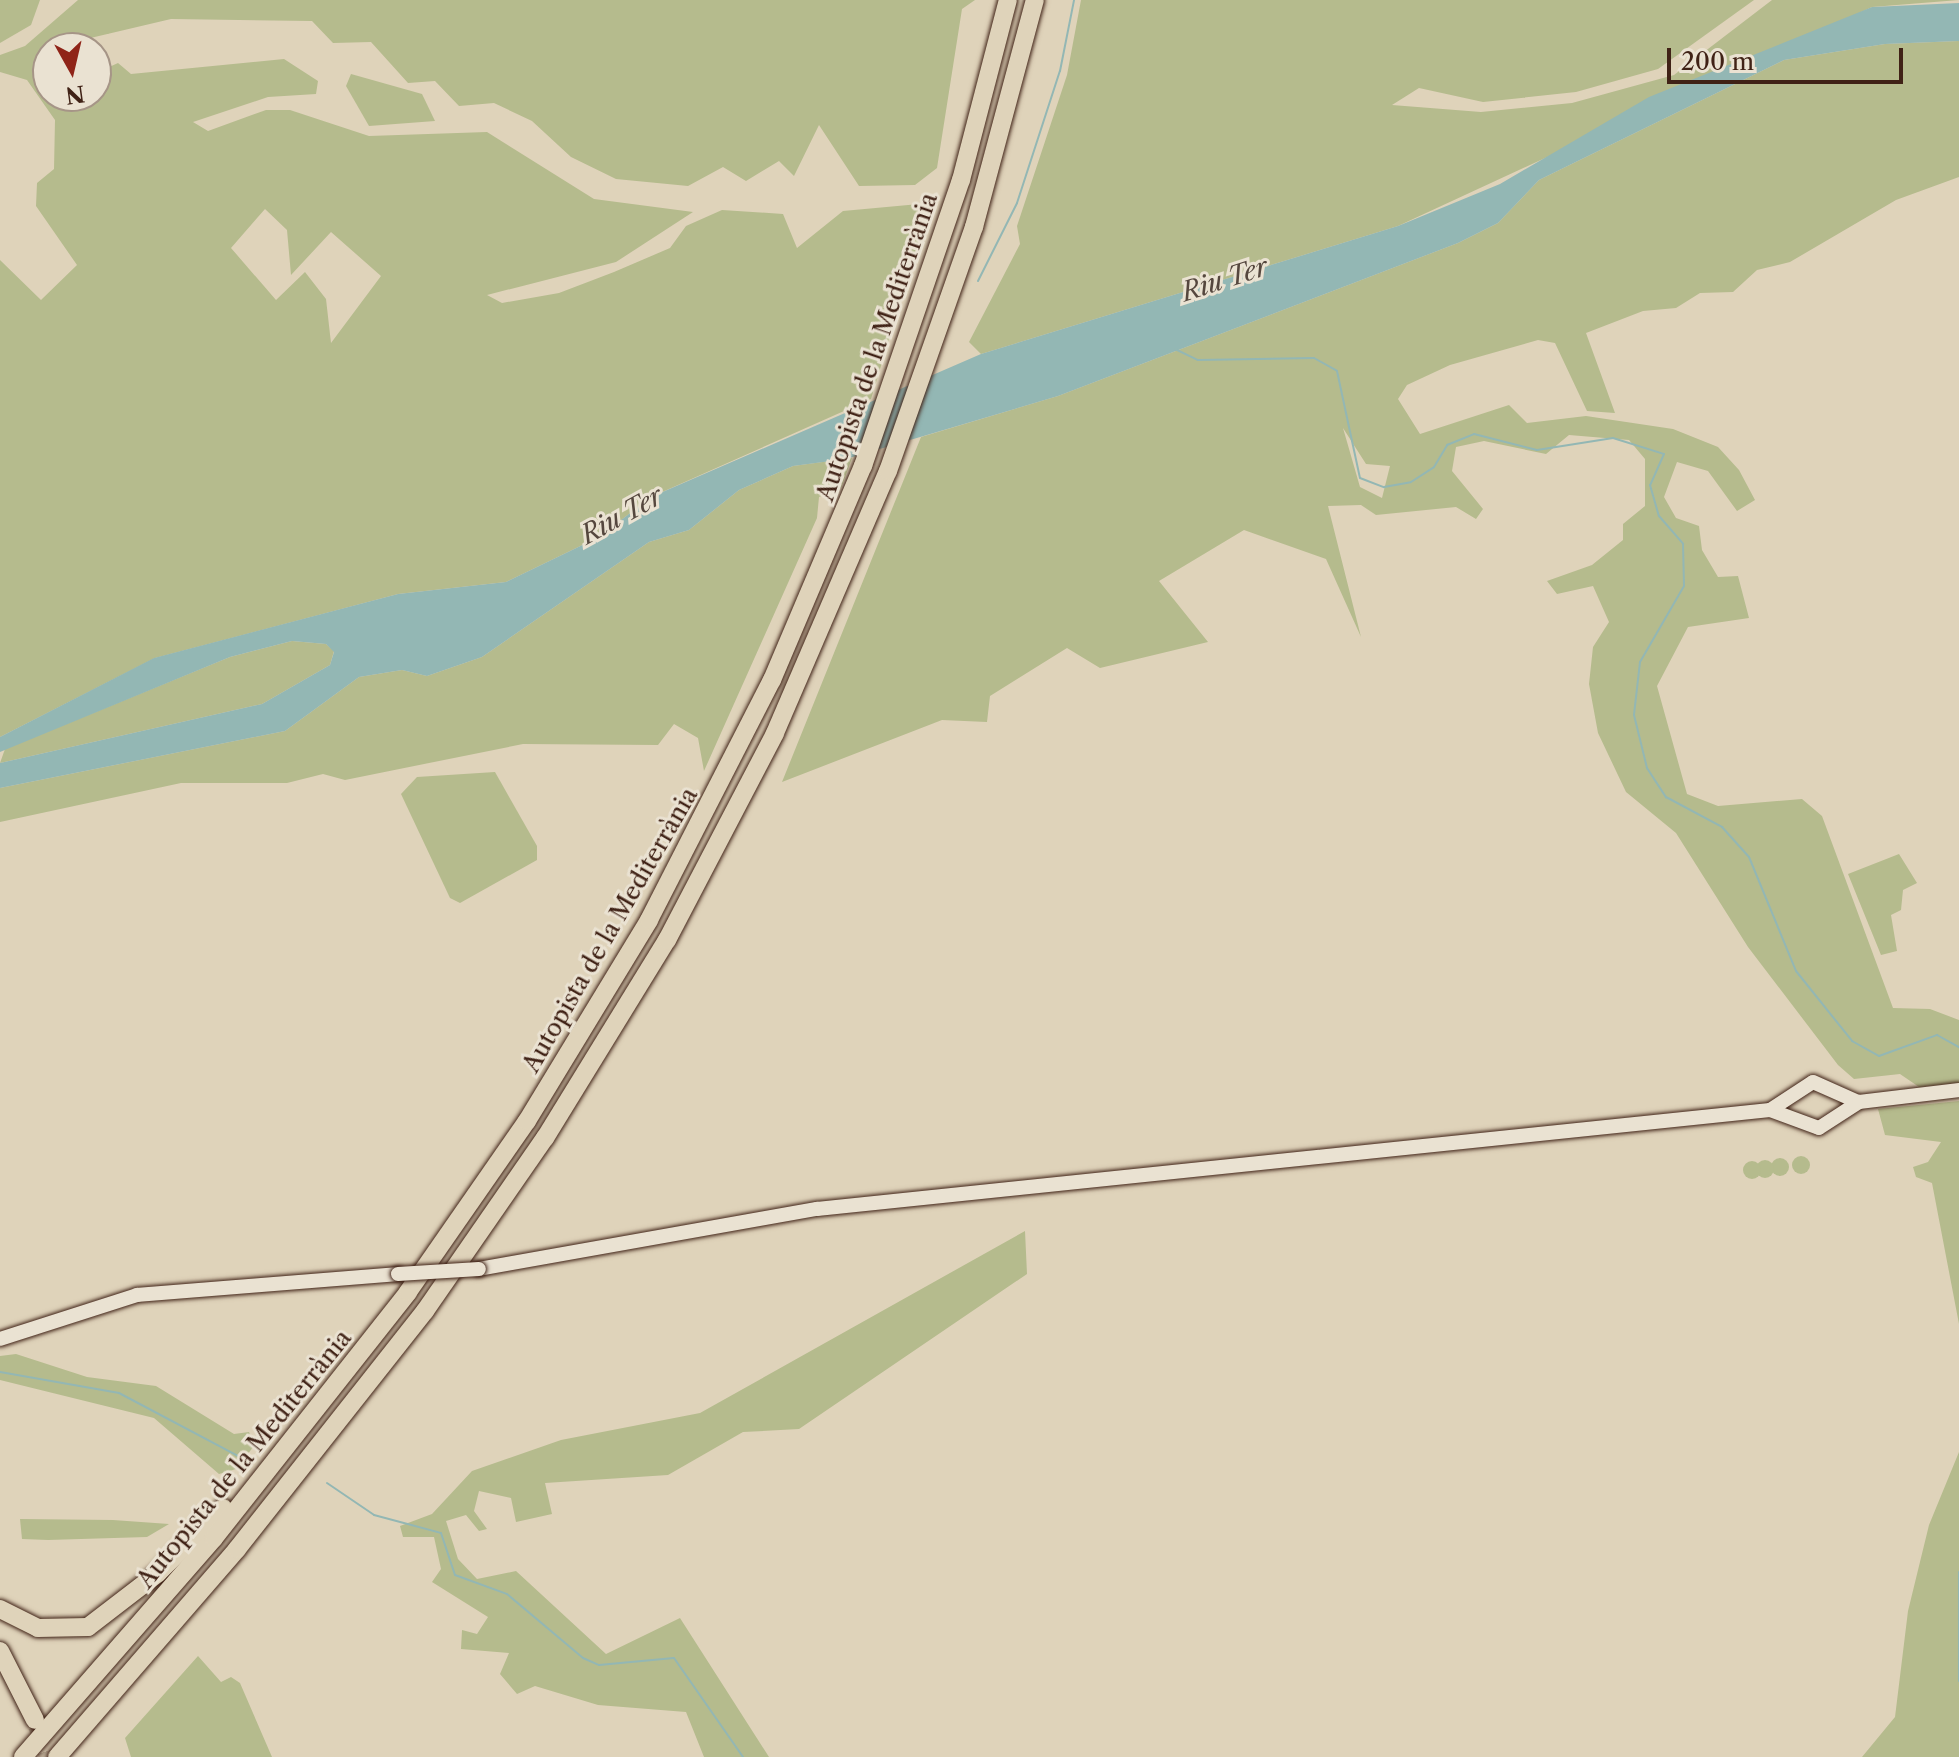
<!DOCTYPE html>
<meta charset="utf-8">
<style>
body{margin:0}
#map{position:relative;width:1959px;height:1757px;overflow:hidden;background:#dfd3ba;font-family:"Libre Caslon Text",serif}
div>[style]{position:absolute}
.green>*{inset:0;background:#b5bb8d}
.round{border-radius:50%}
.water>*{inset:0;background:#93b7b4}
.stream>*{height:2px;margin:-1px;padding:0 1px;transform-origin:1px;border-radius:1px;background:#93b7b4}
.motorway-tunnel>*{height:18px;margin-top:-9px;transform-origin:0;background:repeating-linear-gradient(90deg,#bfb099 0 18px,transparent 0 27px)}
.roads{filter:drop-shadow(0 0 2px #402216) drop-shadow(0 0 2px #402216)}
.secondary>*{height:14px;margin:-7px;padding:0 7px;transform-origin:7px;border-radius:7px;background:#eae2d2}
.motorway>*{height:18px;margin:-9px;padding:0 9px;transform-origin:9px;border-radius:9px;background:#dfd3ba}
.bridges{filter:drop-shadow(0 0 2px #402216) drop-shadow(0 0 2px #402216)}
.secondary-bridge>*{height:14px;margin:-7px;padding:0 7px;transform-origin:7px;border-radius:7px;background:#eae2d2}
span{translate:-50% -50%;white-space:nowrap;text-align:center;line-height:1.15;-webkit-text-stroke:6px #eae2d2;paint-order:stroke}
.street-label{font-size:24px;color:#402216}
.water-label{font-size:26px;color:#55473e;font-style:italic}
.north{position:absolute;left:32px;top:32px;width:80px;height:80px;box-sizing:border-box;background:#eae2d2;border:2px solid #a69587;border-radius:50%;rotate:172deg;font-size:22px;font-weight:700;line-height:32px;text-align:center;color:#402216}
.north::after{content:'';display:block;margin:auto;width:28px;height:36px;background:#8f2418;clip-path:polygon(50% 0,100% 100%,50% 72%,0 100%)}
.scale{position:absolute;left:1667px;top:48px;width:236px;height:36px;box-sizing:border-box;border:4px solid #402216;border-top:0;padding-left:10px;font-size:24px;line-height:28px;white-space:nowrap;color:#402216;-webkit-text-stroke:6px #eae2d2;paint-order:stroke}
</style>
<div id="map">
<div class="green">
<i style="clip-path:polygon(0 0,40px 0,31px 25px,0 43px)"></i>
<i style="clip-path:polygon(evenodd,78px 0,975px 0,962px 9px,937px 168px,915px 185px,859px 186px,819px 125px,794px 176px,779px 161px,746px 181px,723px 167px,688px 186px,616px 179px,571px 157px,532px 121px,494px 103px,459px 106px,435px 81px,408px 83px,371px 42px,333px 43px,312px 21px,171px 19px,48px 48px,48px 96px,79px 96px,91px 105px,96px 73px,118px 63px,131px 74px,284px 59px,318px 81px,316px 94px,268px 97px,193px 122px,208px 131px,266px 110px,290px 110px,369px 136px,487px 132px,594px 199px,693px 212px,616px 262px,487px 295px,502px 303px,559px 293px,614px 272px,670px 248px,686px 226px,722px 210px,783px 214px,797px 248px,843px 211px,930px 203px,871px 399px,651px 497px,599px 537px,506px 582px,398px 594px,155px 658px,0 737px,0 260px,41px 300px,77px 265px,36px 206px,37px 183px,54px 169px,55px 120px,27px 80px,0 72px,0 55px,25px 46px,78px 0,265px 209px,287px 230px,291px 275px,331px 232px,381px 276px,331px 343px,326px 299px,305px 272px,276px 300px,231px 248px,265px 209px)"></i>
<i style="clip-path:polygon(1081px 0,1754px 0,1658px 69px,1576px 92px,1483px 102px,1419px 88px,1392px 105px,1481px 112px,1572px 103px,1674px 75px,1772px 0,1959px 0,1872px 7px,1398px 226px,981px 354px,969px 342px,1020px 244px,1017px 226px,1067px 75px)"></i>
<i style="clip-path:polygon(evenodd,1959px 41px,1959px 177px,1896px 200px,1790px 262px,1757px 270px,1733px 292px,1700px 293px,1676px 308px,1643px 311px,1586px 333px,1615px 413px,1587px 411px,1555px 343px,1538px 340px,1450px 365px,1407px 385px,1398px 399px,1420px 434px,1509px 405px,1527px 423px,1586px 416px,1673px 429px,1718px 447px,1739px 470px,1755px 500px,1737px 511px,1708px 471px,1677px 462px,1664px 497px,1676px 518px,1699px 526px,1702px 550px,1718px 577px,1738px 576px,1749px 618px,1688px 627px,1657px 686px,1687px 794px,1718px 806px,1802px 799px,1822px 816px,1893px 1008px,1930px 1009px,1959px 1020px,1959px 1083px,1919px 1087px,1900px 1074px,1854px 1079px,1838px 1065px,1748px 947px,1676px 833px,1626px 792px,1598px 733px,1589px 684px,1593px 647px,1609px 622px,1593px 586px,1557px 594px,1547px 581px,1592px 565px,1623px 540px,1623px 524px,1645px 506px,1645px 459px,1629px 440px,1569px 435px,1546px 454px,1484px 441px,1456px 447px,1452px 471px,1483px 509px,1476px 519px,1456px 507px,1376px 515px,1361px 505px,1328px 506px,1361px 637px,1326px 559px,1244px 530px,1159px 581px,1208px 642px,1100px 668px,1067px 648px,990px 696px,987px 722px,942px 720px,782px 782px,921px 437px,1058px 396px,1458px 243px,1498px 223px,1539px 180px,1784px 60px,1885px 44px,1959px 41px,1343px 428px,1366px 464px,1390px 466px,1382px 498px,1360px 487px,1343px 428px)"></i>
<i style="clip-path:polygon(351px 74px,422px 94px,435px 121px,369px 126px,346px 86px)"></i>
<i style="clip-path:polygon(852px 458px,841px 488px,819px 497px,817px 518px,704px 771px,698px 738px,674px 724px,658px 745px,523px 744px,345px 780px,323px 774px,287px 783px,181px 783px,0 822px,0 788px,285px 731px,359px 677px,402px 670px,427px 676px,482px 657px,649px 542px,689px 530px,739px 490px,793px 466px)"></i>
<i style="clip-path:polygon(292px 641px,326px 644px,334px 651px,330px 665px,262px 704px,0 763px,5px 749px,230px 657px)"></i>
<i style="clip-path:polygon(495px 772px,537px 846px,537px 860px,460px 903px,450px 898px,401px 794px,417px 777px)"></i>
<i style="clip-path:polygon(1899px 854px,1917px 883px,1903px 890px,1901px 910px,1891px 915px,1897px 951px,1881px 955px,1848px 874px)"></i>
<i style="clip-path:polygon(1959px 1101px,1959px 1324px,1932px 1183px,1916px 1177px,1913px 1167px,1928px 1162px,1941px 1142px,1885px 1135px,1878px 1109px)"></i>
<i class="round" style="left:1792px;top:1156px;width:18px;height:18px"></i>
<i class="round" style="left:1771px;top:1158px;width:18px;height:18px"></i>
<i class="round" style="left:1756px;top:1160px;width:18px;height:18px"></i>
<i class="round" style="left:1743px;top:1161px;width:18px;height:18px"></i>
<i style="clip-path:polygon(1025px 1231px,1027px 1274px,799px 1429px,743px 1432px,668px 1475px,545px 1483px,552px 1514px,516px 1522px,511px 1498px,479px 1491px,474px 1511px,487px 1529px,479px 1531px,466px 1515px,446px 1521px,458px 1559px,477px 1579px,516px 1571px,606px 1654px,680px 1618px,769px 1757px,704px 1757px,686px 1712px,598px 1705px,535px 1686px,517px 1694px,500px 1674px,509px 1653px,461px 1649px,462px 1630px,477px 1634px,488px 1617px,432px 1582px,441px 1569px,434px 1537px,403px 1537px,400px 1526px,432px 1514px,472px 1471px,561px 1440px,700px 1413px)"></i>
<i style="clip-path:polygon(16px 1354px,87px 1377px,156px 1386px,234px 1434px,249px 1432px,254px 1446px,236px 1469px,219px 1474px,154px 1418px,0 1380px,0 1356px)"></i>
<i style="clip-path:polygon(1959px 1452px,1959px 1757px,1862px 1757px,1895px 1717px,1908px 1611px,1929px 1525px)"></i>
<i style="clip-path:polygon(20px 1519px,113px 1520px,169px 1524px,147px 1537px,48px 1540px,22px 1539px)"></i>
<i style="clip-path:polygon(198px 1656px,221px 1682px,231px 1677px,240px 1683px,272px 1757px,131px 1757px,125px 1738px)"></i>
</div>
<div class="water">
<i style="clip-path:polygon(1959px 3px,1959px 41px,1885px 44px,1784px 60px,1539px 180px,1498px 223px,1458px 243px,1058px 396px,846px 459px,793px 466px,739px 490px,689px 530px,649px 542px,482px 657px,427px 676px,402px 670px,359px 677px,285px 731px,0 788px,0 763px,262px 704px,330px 665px,334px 652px,326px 644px,292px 641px,230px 657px,0 752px,0 737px,154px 658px,398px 594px,506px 582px,599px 537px,651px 497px,981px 354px,1398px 226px,1500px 184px,1649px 97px,1872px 7px)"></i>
</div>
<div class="stream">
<i style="left:978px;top:281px;width:87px;rotate:-63.4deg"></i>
<i style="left:1017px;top:203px;width:139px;rotate:-72deg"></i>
<i style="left:1060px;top:71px;width:72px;rotate:-78.8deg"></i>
<i style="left:1175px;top:349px;width:25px;rotate:26deg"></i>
<i style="left:1198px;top:360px;width:116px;rotate:-1deg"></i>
<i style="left:1314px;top:358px;width:26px;rotate:29deg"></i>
<i style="left:1337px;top:371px;width:109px;rotate:77.9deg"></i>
<i style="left:1360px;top:478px;width:26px;rotate:21deg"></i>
<i style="left:1384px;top:487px;width:27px;rotate:-10deg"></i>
<i style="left:1411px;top:482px;width:27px;rotate:-33deg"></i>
<i style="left:1434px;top:467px;width:26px;rotate:-59deg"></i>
<i style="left:1447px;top:445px;width:29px;rotate:-22deg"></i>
<i style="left:1474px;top:434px;width:65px;rotate:14.3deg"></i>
<i style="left:1537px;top:450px;width:77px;rotate:-9deg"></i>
<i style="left:1613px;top:438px;width:53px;rotate:17.4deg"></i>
<i style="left:1664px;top:454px;width:34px;rotate:114deg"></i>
<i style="left:1650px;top:485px;width:32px;rotate:74deg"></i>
<i style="left:1659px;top:516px;width:37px;rotate:49deg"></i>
<i style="left:1683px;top:544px;width:42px;rotate:88.6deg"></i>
<i style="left:1684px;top:586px;width:88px;rotate:120.1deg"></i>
<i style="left:1640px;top:662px;width:53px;rotate:96.5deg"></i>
<i style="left:1634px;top:715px;width:55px;rotate:76.2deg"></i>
<i style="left:1647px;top:768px;width:35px;rotate:57deg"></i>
<i style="left:1666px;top:797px;width:64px;rotate:28.2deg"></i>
<i style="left:1722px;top:827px;width:40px;rotate:48deg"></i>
<i style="left:1749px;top:857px;width:123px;rotate:67.6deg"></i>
<i style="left:1796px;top:971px;width:90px;rotate:51.3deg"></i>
<i style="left:1852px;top:1041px;width:31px;rotate:29deg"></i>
<i style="left:1879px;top:1056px;width:62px;rotate:-19.9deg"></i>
<i style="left:1937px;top:1035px;width:25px;rotate:29deg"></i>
<i style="left:0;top:1372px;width:121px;rotate:10deg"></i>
<i style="left:119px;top:1393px;width:135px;rotate:27.9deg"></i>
<i style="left:327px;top:1483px;width:57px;rotate:34.2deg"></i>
<i style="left:374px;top:1515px;width:69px;rotate:15deg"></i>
<i style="left:441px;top:1533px;width:44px;rotate:71.6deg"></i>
<i style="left:455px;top:1575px;width:55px;rotate:20.1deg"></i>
<i style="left:507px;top:1594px;width:99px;rotate:40.1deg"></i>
<i style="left:583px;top:1658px;width:17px;rotate:24deg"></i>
<i style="left:599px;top:1665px;width:75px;rotate:-5.3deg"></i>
<i style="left:674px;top:1658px;width:121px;rotate:55.1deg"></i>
<i style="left:1959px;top:1572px;width:109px;rotate:90deg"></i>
</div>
<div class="motorway-tunnel">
<i style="left:37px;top:1726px;width:33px;rotate:70deg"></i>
</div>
<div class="roads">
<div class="secondary">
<i style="left:1770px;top:1110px;width:51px;rotate:-33.1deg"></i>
<i style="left:1813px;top:1082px;width:49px;rotate:24deg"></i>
<i style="left:479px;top:1269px;width:343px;rotate:-10.1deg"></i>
<i style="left:817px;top:1209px;width:958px;rotate:-5.93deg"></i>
<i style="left:1770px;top:1110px;width:52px;rotate:20.2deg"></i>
<i style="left:1819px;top:1128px;width:48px;rotate:-33deg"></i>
<i style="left:1859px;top:1102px;width:101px;rotate:-6.8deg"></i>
<i style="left:0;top:1339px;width:144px;rotate:-17.8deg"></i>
<i style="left:137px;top:1295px;width:262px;rotate:-4.6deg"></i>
</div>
<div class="motorway">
<i style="left:0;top:1609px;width:42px;rotate:26.6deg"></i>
<i style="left:38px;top:1628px;width:50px;rotate:-1.1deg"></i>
<i style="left:88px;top:1627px;width:88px;rotate:-37.6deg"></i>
<i style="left:158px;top:1573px;width:92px;rotate:-45deg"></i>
<i style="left:0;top:1651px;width:77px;rotate:63.1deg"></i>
<i style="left:23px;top:1757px;width:291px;rotate:-48.9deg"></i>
<i style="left:214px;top:1538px;width:313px;rotate:-51.7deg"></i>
<i style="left:408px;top:1292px;width:208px;rotate:-55.2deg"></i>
<i style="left:527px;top:1121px;width:235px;rotate:-58.7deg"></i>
<i style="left:649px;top:920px;width:270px;rotate:-62.9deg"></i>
<i style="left:772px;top:680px;width:233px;rotate:-67deg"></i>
<i style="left:863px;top:466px;width:302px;rotate:-71.1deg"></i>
<i style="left:961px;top:180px;width:186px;rotate:-75.4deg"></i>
<i style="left:57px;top:1757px;width:275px;rotate:-49.1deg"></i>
<i style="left:237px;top:1549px;width:303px;rotate:-51.7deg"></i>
<i style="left:425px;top:1311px;width:211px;rotate:-55.3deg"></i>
<i style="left:545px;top:1138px;width:233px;rotate:-58.4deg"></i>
<i style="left:667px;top:940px;width:233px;rotate:-62.4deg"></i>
<i style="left:775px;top:733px;width:285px;rotate:-66.7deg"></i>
<i style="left:888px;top:471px;width:259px;rotate:-70.6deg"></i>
<i style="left:974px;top:227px;width:235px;rotate:-75deg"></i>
</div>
</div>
<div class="bridges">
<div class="secondary-bridge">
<i style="left:398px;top:1274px;width:81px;rotate:-3.5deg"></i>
</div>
</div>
<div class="street-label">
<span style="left:877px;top:347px;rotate:-71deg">Autopista de la Mediterrània</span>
<span style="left:610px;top:930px;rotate:-60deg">Autopista de la Mediterrània</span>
<span style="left:244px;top:1459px;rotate:-51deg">Autopista de la Mediterrània</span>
</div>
<div class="water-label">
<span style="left:1225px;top:280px;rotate:-18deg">Riu Ter</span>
<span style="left:622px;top:516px;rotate:-29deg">Riu Ter</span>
</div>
<div class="north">N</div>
<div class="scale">200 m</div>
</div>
